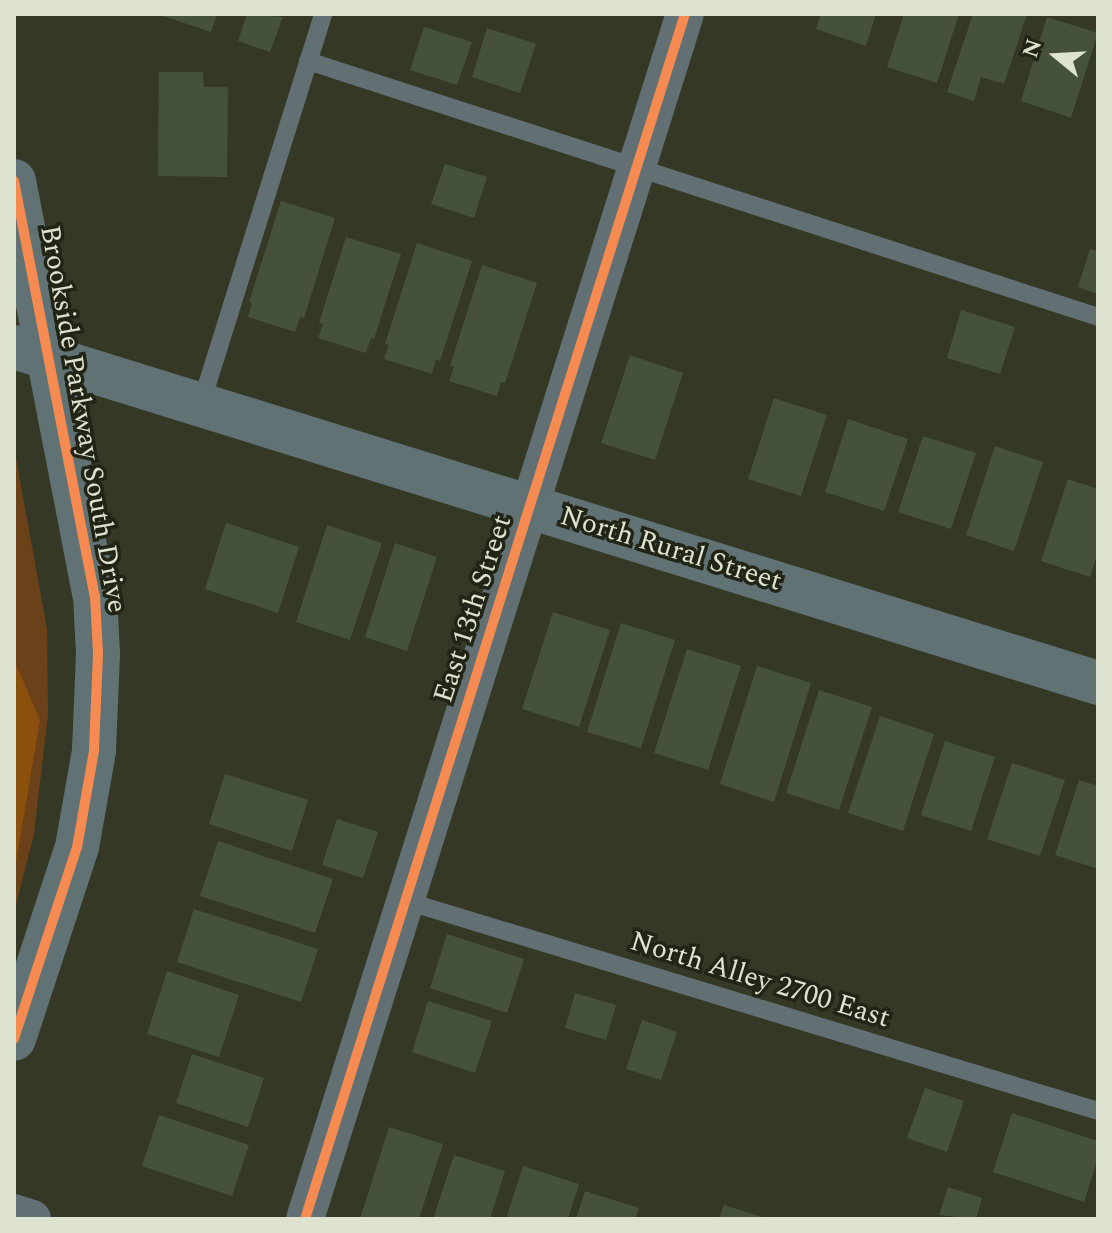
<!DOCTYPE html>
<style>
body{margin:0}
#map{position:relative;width:1112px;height:1233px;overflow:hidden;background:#343825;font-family:Spectral,serif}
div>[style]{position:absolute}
.green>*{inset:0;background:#6a4118}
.forest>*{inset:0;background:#8c500e}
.building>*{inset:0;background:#46513a}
.service>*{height:18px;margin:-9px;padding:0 9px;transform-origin:9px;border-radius:9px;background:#627074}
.minor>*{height:38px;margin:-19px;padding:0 19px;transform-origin:19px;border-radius:19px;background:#627074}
.secondary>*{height:44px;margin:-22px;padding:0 22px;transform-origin:22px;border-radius:22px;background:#617274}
.cycleway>*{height:10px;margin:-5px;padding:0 5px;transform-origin:5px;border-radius:5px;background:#f68b52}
span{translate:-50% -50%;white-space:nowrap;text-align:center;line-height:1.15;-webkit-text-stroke:7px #222516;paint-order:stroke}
.street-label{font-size:28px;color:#dde3ce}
.frame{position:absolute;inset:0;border:16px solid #dde3ce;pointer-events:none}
.north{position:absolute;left:1016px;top:16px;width:80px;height:80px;-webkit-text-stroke:6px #222516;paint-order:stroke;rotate:288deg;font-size:22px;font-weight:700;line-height:32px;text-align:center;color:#dde3ce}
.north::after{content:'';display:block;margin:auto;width:28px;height:36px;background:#dde3ce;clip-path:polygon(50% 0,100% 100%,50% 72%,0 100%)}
</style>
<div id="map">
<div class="green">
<i style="clip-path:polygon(14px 447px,47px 629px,48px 715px,34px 834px,14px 913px)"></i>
</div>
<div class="forest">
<i style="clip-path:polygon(14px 660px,40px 720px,14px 874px)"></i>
</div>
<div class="building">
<i style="clip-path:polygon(157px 14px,217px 14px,211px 32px)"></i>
<i style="clip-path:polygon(247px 14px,283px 17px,270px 52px,238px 41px)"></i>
<i style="clip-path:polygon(821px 14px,876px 14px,866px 46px,816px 29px)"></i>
<i style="clip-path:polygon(904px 14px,959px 14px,937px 83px,887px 67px)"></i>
<i style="clip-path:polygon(973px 14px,1027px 14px,1004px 84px,981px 77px,974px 101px,947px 92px)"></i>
<i style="clip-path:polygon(1047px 17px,1098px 33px,1071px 118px,1021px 101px)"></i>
<i style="clip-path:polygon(424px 27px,472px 42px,457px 85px,410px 70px)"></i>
<i style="clip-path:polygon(487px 28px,536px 44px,520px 93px,472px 77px)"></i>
<i style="clip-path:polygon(159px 72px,203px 72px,204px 87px,228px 87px,227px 177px,158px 176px)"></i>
<i style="clip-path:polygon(445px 164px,487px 177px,474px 218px,431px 204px)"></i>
<i style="clip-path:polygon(281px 201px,335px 218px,304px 318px,300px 317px,295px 332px,248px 317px,252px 303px,249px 302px)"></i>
<i style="clip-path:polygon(346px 237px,401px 254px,374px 339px,371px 338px,366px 353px,318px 338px,323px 324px,319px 323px)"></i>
<i style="clip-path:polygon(417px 243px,472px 261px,440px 361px,436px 359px,432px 374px,384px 359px,389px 345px,385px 344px)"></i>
<i style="clip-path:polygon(1090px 249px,1098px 251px,1098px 294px,1078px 287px)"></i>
<i style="clip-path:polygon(482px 265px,537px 283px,505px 383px,501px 382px,497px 396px,449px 381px,454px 367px,450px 366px)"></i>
<i style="clip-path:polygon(961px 310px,1015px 327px,1000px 374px,947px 358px)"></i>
<i style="clip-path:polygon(630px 355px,683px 373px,655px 460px,601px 443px)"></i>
<i style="clip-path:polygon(774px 398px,827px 415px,801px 496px,748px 479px)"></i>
<i style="clip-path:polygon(848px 419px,908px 439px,884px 511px,825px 492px)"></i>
<i style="clip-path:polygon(923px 436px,976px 453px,951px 529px,898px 512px)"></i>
<i style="clip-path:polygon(995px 446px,1043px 462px,1014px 551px,966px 535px)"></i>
<i style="clip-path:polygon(1068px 479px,1098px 489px,1098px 552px,1090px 577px,1041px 561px)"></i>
<i style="clip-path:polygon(226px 523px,299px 547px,278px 613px,205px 589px)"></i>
<i style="clip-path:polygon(327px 525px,382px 543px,350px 640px,296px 622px)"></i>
<i style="clip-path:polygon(395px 543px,437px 557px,407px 651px,365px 637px)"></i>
<i style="clip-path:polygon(553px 612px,610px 630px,579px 727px,522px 709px)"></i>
<i style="clip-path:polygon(621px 623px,675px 640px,641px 748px,587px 732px)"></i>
<i style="clip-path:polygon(687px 649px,741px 666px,708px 770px,654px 753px)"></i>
<i style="clip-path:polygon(757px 666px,811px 683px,774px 802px,720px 784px)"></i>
<i style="clip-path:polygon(819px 690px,872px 707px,839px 810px,786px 793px)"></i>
<i style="clip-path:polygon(880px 716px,934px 734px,903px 831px,848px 813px)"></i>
<i style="clip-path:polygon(945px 741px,995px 757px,971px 831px,921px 815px)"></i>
<i style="clip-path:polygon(1012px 763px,1065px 780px,1040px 856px,987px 839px)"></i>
<i style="clip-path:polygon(225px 774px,308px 800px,292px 851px,209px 824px)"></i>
<i style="clip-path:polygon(1079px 780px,1098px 786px,1098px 869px,1055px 855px)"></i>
<i style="clip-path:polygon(337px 819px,378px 832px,363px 878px,322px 865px)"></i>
<i style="clip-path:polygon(218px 841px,333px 879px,315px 933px,200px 896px)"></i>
<i style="clip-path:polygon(194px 909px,318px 949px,301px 1002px,177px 962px)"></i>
<i style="clip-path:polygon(447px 934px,524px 959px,507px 1013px,430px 988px)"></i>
<i style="clip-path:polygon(167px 971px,239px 995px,219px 1057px,147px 1034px)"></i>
<i style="clip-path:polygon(575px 993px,616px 1005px,606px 1040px,565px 1028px)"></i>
<i style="clip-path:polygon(428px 1001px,492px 1021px,475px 1073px,412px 1052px)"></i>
<i style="clip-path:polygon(642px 1020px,677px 1032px,661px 1080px,626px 1069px)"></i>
<i style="clip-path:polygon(192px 1054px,264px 1078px,248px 1127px,176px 1103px)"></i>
<i style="clip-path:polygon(925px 1088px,964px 1101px,947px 1152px,907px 1138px)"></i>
<i style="clip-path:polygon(1012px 1113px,1098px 1141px,1098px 1158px,1084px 1202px,993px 1172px)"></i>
<i style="clip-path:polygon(159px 1115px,249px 1145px,232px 1196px,142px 1166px)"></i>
<i style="clip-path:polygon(389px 1127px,443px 1144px,419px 1219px,360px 1219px)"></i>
<i style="clip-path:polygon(454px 1155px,505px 1171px,490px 1219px,433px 1219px)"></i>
<i style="clip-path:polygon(523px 1166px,579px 1184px,568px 1219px,506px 1219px)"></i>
<i style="clip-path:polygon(948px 1187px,982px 1198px,976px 1219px,939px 1215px)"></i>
<i style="clip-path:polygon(585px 1191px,639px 1208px,635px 1219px,576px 1219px)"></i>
<i style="clip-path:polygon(724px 1205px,766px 1218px,766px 1219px,719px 1219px)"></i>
</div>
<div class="service">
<i style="left:308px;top:61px;width:830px;rotate:17.95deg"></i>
<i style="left:201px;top:404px;width:409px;rotate:-72.6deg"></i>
<i style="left:406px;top:901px;width:723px;rotate:16.88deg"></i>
</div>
<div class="minor">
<i style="left:14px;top:1213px;width:19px;rotate:18deg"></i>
<i style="left:305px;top:1219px;width:1263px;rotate:-72.5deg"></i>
</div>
<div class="secondary">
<i style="left:14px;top:181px;width:423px;rotate:79deg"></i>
<i style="left:95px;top:596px;width:58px;rotate:87deg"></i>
<i style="left:98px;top:654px;width:97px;rotate:92.4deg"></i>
<i style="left:94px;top:751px;width:97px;rotate:100deg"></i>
<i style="left:77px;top:847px;width:202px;rotate:108.2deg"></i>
<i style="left:14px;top:347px;width:1135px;rotate:17.22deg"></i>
</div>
<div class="cycleway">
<i style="left:14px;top:181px;width:423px;rotate:79deg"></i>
<i style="left:95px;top:596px;width:58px;rotate:87deg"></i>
<i style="left:98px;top:654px;width:97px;rotate:92.4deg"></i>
<i style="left:94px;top:751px;width:97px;rotate:100deg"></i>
<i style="left:77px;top:847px;width:202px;rotate:108.2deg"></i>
<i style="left:305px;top:1219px;width:1263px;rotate:-72.5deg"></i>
</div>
<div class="street-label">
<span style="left:83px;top:419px;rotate:80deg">Brookside Parkway South Drive</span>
<span style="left:671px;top:549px;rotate:17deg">North Rural Street</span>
<span style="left:473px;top:609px;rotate:-72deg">East 13th Street</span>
<span style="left:760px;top:980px;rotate:17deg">North Alley 2700 East</span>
</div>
<div class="frame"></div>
<div class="north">N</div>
</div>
